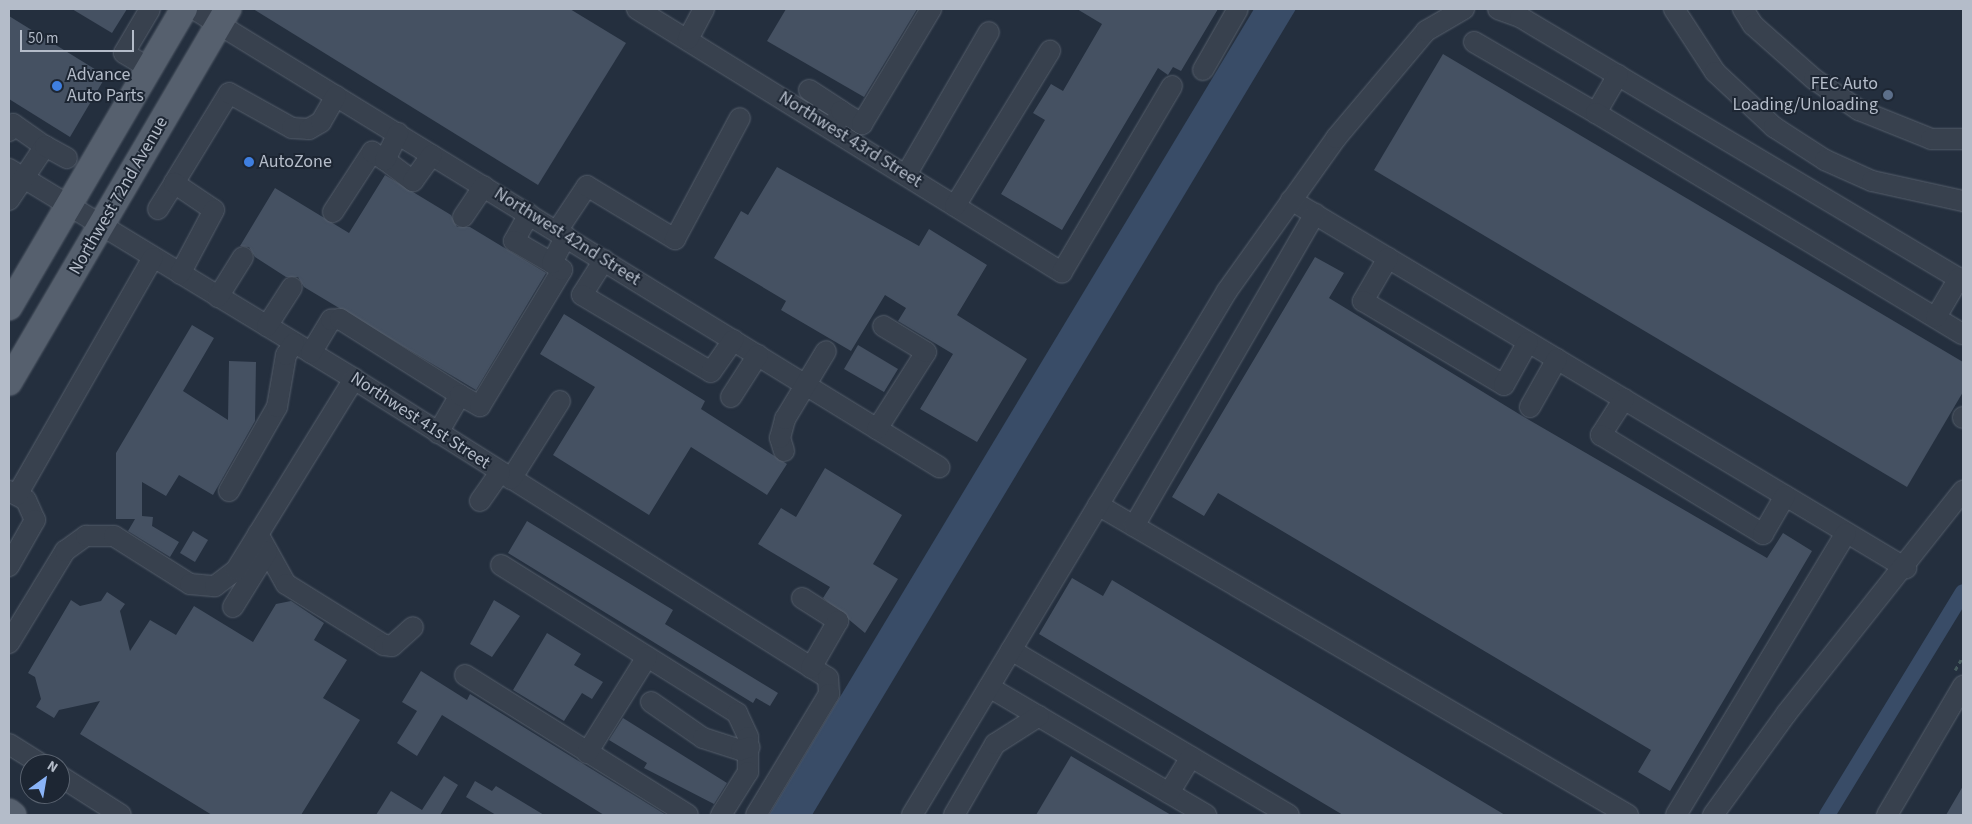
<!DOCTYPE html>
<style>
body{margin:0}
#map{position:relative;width:1972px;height:824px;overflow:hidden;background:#242f3e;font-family:"Source Sans 3",sans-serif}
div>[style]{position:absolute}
.water>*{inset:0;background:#394c67}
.canal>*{height:16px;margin:-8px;padding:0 8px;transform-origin:8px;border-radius:8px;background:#394c67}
.building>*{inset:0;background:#455162}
.path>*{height:2.5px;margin-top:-1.25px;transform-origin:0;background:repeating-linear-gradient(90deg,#44595c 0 4px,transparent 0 8px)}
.roads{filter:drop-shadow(0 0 1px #565f6c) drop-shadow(0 0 1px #565f6c)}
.minor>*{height:20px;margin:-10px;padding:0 10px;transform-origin:10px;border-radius:10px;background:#38414e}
.major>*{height:26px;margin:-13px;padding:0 13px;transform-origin:13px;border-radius:13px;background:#56606e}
.dots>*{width:14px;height:14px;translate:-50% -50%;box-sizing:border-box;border:2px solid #1d2633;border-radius:50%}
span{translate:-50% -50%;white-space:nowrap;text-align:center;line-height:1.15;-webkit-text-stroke:4px #1d2633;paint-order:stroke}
.poi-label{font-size:18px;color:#b4bcc9}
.left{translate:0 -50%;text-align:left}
.right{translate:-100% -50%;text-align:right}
.street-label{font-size:18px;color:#b4bcc9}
.frame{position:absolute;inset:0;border:10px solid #b4bcc9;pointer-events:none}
.north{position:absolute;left:20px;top:754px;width:50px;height:50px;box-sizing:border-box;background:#1d2633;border:1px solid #59626f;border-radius:50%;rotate:32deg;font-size:14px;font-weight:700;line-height:20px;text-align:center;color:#b4bcc9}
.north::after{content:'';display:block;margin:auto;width:18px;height:22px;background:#8ab4f8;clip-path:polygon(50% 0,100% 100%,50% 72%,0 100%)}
.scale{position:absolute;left:20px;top:30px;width:114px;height:22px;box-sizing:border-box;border:2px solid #b4bcc9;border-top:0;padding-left:6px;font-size:15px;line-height:18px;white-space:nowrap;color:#b4bcc9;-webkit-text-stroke:4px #1d2633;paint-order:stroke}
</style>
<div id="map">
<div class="water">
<i style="clip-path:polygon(1254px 9px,1296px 9px,812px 815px,769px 815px)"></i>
</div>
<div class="canal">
<i style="left:1827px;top:815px;width:261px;rotate:-58.6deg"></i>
</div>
<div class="building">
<i style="clip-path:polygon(72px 9px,127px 9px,112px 33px)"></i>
<i style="clip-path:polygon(253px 9px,570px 9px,626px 43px,538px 185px)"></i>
<i style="clip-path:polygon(786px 9px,917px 9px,864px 97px,767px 41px)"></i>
<i style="clip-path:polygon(1077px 9px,1218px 9px,1181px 71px,1173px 67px,1168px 75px,1158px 68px,1062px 230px,1001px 194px,1045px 120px,1033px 113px,1051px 84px,1063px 91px,1102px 24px)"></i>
<i style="clip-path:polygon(9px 16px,106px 76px,70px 137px,9px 99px)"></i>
<i style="clip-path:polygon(1443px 54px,1963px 362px,1963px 392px,1907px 487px,1374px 170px)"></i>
<i style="clip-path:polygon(777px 167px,919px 246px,929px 229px,987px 265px,957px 315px,1027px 359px,977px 442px,920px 409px,953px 354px,898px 321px,906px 308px,885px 295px,851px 351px,781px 310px,786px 301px,714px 258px,741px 211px,748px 215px)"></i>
<i style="clip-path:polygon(385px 175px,451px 215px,457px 227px,470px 227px,546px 273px,476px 390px,304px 287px,298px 277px,286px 277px,255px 257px,249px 247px,240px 246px,275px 188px,349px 233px)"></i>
<i style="clip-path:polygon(1315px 257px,1344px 273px,1329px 298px,1524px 417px,1767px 558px,1783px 533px,1812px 551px,1670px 791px,1638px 772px,1651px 750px,1218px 493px,1204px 516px,1172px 497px)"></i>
<i style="clip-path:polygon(564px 314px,705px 401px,701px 409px,787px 464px,767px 495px,691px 447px,649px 515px,553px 455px,595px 387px,540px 354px)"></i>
<i style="clip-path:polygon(192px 325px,214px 338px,183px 391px,228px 420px,229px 361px,256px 362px,255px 421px,213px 495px,179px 475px,166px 496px,142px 482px,142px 516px,153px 517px,152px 526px,179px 542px,170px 557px,128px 531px,135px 519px,116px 519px,116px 453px)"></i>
<i style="clip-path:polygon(858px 345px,898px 369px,884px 392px,844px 369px)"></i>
<i style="clip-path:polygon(825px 468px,902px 515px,873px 564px,898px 579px,865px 633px,823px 598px,830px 587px,758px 544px,781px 508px,796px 517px)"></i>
<i style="clip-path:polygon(527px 521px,673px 610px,665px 624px,778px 693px,770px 706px,756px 698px,753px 703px,508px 553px)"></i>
<i style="clip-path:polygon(193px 531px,208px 540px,195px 562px,180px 553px)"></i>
<i style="clip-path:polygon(1072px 578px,1103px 596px,1112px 580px,1505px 815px,1343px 815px,1039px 634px)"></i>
<i style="clip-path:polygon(107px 592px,125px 604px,120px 611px,130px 651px,150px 620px,176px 635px,194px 606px,253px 642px,276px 604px,291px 601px,324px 623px,314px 640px,347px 660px,323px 698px,360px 720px,301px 815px,212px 815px,80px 734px,100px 701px,59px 710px,54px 718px,36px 707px,41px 699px,35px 677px,28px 673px,71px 600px,80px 606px,101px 601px)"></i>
<i style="clip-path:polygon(494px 600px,520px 616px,492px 657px,470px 644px)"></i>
<i style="clip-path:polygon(547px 633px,581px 654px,574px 665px,603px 682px,592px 699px,582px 693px,564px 721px,513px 690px)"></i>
<i style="clip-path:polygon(421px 671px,467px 700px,470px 694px,666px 815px,604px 815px,442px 715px,417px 756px,397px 743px,417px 711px,402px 702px)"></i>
<i style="clip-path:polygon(623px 718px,727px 783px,714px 804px,644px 768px,647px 763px,609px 740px)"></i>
<i style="clip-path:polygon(1071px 756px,1171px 815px,1036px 815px)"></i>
<i style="clip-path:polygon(444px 776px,458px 785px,440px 815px,376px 815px,391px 791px,422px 810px)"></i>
<i style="clip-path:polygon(475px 781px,492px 791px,496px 786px,544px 815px,496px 815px,466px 797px)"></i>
<i style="clip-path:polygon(1963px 786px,1963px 815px,1946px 815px)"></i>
</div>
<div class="path">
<i style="left:1955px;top:670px;width:16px;rotate:-60deg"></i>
</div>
<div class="roads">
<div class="minor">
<i style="left:194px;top:9px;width:875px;rotate:31.58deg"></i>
<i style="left:637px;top:9px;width:500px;rotate:31.8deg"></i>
<i style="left:1062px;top:272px;width:216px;rotate:-59.4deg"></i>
<i style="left:1498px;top:9px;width:23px;rotate:20deg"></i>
<i style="left:1520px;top:17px;width:516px;rotate:30.79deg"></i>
<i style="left:1674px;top:9px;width:75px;rotate:56.9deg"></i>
<i style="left:1715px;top:72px;width:81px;rotate:43deg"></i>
<i style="left:1774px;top:127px;width:61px;rotate:32.9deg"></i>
<i style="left:1825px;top:160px;width:51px;rotate:24.1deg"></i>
<i style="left:1872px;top:181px;width:93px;rotate:12.4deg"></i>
<i style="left:1743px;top:9px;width:19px;rotate:58deg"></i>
<i style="left:1753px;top:25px;width:81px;rotate:41.5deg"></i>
<i style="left:1814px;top:79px;width:55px;rotate:34.6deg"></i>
<i style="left:1859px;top:110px;width:78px;rotate:21.9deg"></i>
<i style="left:1931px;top:139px;width:32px"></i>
<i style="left:688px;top:39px;width:34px;rotate:-62deg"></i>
<i style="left:1474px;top:42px;width:141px;rotate:30.2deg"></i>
<i style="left:149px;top:68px;width:29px;rotate:-149deg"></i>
<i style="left:124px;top:53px;width:51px;rotate:-59.4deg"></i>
<i style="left:1203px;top:70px;width:70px;rotate:-60.2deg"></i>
<i style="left:1618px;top:75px;width:44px;rotate:120.1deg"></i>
<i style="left:1596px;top:113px;width:428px;rotate:31.1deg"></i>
<i style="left:809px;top:90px;width:38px;rotate:33deg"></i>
<i style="left:841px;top:111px;width:13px;rotate:113deg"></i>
<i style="left:841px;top:111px;width:25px;rotate:32deg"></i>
<i style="left:862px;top:124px;width:134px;rotate:-59deg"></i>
<i style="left:9px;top:131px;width:8px;rotate:-60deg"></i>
<i style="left:13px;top:124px;width:39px;rotate:35deg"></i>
<i style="left:385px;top:160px;width:35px;rotate:37deg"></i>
<i style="left:413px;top:181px;width:32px;rotate:-54deg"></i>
<i style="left:9px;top:169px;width:404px;rotate:31.3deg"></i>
<i style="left:354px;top:379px;width:560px;rotate:32.24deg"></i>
<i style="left:828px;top:678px;width:16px;rotate:86deg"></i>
<i style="left:829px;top:694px;width:141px;rotate:121.1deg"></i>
<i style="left:906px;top:175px;width:165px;rotate:-59.9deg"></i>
<i style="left:174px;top:183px;width:105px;rotate:-58.6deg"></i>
<i style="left:229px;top:93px;width:72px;rotate:29.1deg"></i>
<i style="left:292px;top:128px;width:17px;rotate:3deg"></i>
<i style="left:309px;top:129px;width:14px;rotate:-30deg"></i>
<i style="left:321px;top:122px;width:30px;rotate:-60deg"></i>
<i style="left:9px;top:200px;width:65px;rotate:-56.3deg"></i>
<i style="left:45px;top:146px;width:25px;rotate:29deg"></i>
<i style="left:1291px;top:200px;width:717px;rotate:30.9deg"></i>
<i style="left:955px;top:206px;width:182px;rotate:-58.5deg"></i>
<i style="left:158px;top:209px;width:31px;rotate:-58deg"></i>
<i style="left:174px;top:183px;width:48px;rotate:34deg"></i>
<i style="left:214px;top:210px;width:72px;rotate:118deg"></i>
<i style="left:333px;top:212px;width:72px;rotate:-57deg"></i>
<i style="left:372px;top:152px;width:15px;rotate:32deg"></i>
<i style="left:385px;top:160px;width:30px;rotate:-64deg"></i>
<i style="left:529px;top:214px;width:31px;rotate:119deg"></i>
<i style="left:514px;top:241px;width:44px;rotate:30.1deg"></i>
<i style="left:463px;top:217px;width:37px;rotate:-56deg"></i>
<i style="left:557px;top:231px;width:54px;rotate:-56.3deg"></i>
<i style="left:587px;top:186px;width:103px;rotate:31.1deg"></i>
<i style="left:675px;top:239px;width:137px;rotate:-61.8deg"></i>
<i style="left:1388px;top:258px;width:50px;rotate:120.2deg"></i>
<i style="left:1363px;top:301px;width:164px;rotate:30.8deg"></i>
<i style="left:1504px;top:385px;width:49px;rotate:-60.8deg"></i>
<i style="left:604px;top:260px;width:41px;rotate:122.2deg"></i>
<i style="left:582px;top:295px;width:150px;rotate:30.8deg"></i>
<i style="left:711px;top:372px;width:39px;rotate:-55deg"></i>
<i style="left:218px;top:297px;width:47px;rotate:-58deg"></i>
<i style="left:1936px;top:317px;width:45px;rotate:-59.5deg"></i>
<i style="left:267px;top:326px;width:46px;rotate:-57.3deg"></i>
<i style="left:311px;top:353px;width:39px;rotate:-59deg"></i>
<i style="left:331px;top:320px;width:9px;rotate:-6deg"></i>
<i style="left:340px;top:319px;width:142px;rotate:32.3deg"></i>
<i style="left:460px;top:395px;width:44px;rotate:120.1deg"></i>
<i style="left:460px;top:395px;width:23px;rotate:29deg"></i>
<i style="left:480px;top:406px;width:159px;rotate:-58.9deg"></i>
<i style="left:562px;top:270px;width:12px;rotate:-145deg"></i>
<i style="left:552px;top:263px;width:30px;rotate:-63deg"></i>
<i style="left:731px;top:397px;width:50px;rotate:-57.3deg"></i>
<i style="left:1624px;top:399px;width:43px;rotate:122.6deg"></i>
<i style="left:1601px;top:435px;width:190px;rotate:31.4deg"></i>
<i style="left:1763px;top:534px;width:44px;rotate:-59.9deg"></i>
<i style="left:1530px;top:407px;width:55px;rotate:-60.6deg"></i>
<i style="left:1963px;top:418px;width:1px;rotate:-90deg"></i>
<i style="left:877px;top:429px;width:91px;rotate:-57.5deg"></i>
<i style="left:926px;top:352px;width:50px;rotate:-148.8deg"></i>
<i style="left:784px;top:451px;width:14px;rotate:-107deg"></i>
<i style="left:780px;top:438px;width:20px;rotate:-75deg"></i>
<i style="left:785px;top:419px;width:79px;rotate:-58.9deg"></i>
<i style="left:511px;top:479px;width:92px;rotate:-57.9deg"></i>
<i style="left:9px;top:491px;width:19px;rotate:28deg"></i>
<i style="left:26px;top:500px;width:22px;rotate:66deg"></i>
<i style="left:35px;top:520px;width:53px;rotate:119.5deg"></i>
<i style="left:229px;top:491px;width:97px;rotate:-60.3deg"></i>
<i style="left:277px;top:407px;width:53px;rotate:-80.2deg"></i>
<i style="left:286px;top:355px;width:14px;rotate:-56deg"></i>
<i style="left:17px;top:495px;width:273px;rotate:-60.2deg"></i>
<i style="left:480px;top:501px;width:35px;rotate:-55deg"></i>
<i style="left:1098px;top:505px;width:614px;rotate:30.32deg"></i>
<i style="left:1134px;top:526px;width:361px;rotate:-59.9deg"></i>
<i style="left:258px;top:534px;width:57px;rotate:60.8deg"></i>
<i style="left:286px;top:584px;width:115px;rotate:31.9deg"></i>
<i style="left:384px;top:645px;width:8px;rotate:7deg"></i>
<i style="left:392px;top:646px;width:28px;rotate:-42deg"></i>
<i style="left:501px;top:565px;width:279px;rotate:32.1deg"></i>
<i style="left:737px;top:713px;width:26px;rotate:65deg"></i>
<i style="left:748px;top:737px;width:35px;rotate:90deg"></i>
<i style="left:748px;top:772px;width:51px;rotate:122.1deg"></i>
<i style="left:802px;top:598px;width:43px;rotate:32.6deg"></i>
<i style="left:838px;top:621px;width:54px;rotate:119.9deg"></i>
<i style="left:233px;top:607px;width:65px;rotate:-58.3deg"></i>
<i style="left:9px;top:643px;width:108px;rotate:-58.7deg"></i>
<i style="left:65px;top:551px;width:26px;rotate:-36deg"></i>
<i style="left:86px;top:536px;width:28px"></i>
<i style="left:114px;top:536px;width:90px;rotate:32.3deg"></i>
<i style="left:190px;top:584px;width:25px;rotate:5deg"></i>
<i style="left:215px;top:586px;width:26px;rotate:-37deg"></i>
<i style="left:236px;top:570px;width:225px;rotate:-58.3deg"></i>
<i style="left:1011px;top:650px;width:323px;rotate:30.7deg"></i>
<i style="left:465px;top:675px;width:263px;rotate:32.1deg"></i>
<i style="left:989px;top:687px;width:252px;rotate:30.5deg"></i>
<i style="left:651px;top:702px;width:63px;rotate:34.7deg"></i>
<i style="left:703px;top:738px;width:40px;rotate:18deg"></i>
<i style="left:741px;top:750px;width:9px;rotate:-18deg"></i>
<i style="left:9px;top:744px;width:38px;rotate:32deg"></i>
<i style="left:587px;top:753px;width:113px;rotate:-58deg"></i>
<i style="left:60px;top:776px;width:72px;rotate:32.6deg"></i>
<i style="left:1169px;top:793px;width:42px;rotate:-58.6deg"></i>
<i style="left:912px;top:815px;width:611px;rotate:-58.99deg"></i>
<i style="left:1227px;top:291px;width:188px;rotate:-54.5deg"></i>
<i style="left:1336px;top:138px;width:140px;rotate:-49.9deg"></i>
<i style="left:1426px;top:31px;width:44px;rotate:-30.1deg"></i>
<i style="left:954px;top:815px;width:82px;rotate:-60deg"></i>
<i style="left:995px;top:744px;width:52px;rotate:-32.5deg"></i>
<i style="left:1676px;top:815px;width:329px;rotate:-58.9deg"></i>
<i style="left:1713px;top:815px;width:125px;rotate:-54.1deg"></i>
<i style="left:1786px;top:714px;width:285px;rotate:-51.6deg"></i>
<i style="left:1887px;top:815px;width:150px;rotate:-59.5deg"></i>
</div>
<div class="major">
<i style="left:9px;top:307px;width:346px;rotate:-59.6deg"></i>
<i style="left:9px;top:382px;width:433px;rotate:-59.6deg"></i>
<i style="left:9px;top:812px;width:5px;rotate:37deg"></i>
</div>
</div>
<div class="dots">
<i style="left:57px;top:86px;background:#3f7fe0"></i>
<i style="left:1888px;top:95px;background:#5c6f8a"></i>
<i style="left:249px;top:162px;background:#3f7fe0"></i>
</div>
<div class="poi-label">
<span class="left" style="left:67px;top:86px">Advance<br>Auto Parts</span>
<span class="right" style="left:1878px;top:95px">FEC Auto<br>Loading/Unloading</span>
<span class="left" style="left:259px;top:162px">AutoZone</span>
</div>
<div class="street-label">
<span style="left:850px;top:140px;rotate:32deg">Northwest 43rd Street</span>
<span style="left:119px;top:196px;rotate:-60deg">Northwest 72nd Avenue</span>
<span style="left:567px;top:237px;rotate:32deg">Northwest 42nd Street</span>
<span style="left:420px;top:421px;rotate:33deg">Northwest 41st Street</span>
</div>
<div class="frame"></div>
<div class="north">N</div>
<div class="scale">50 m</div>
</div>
